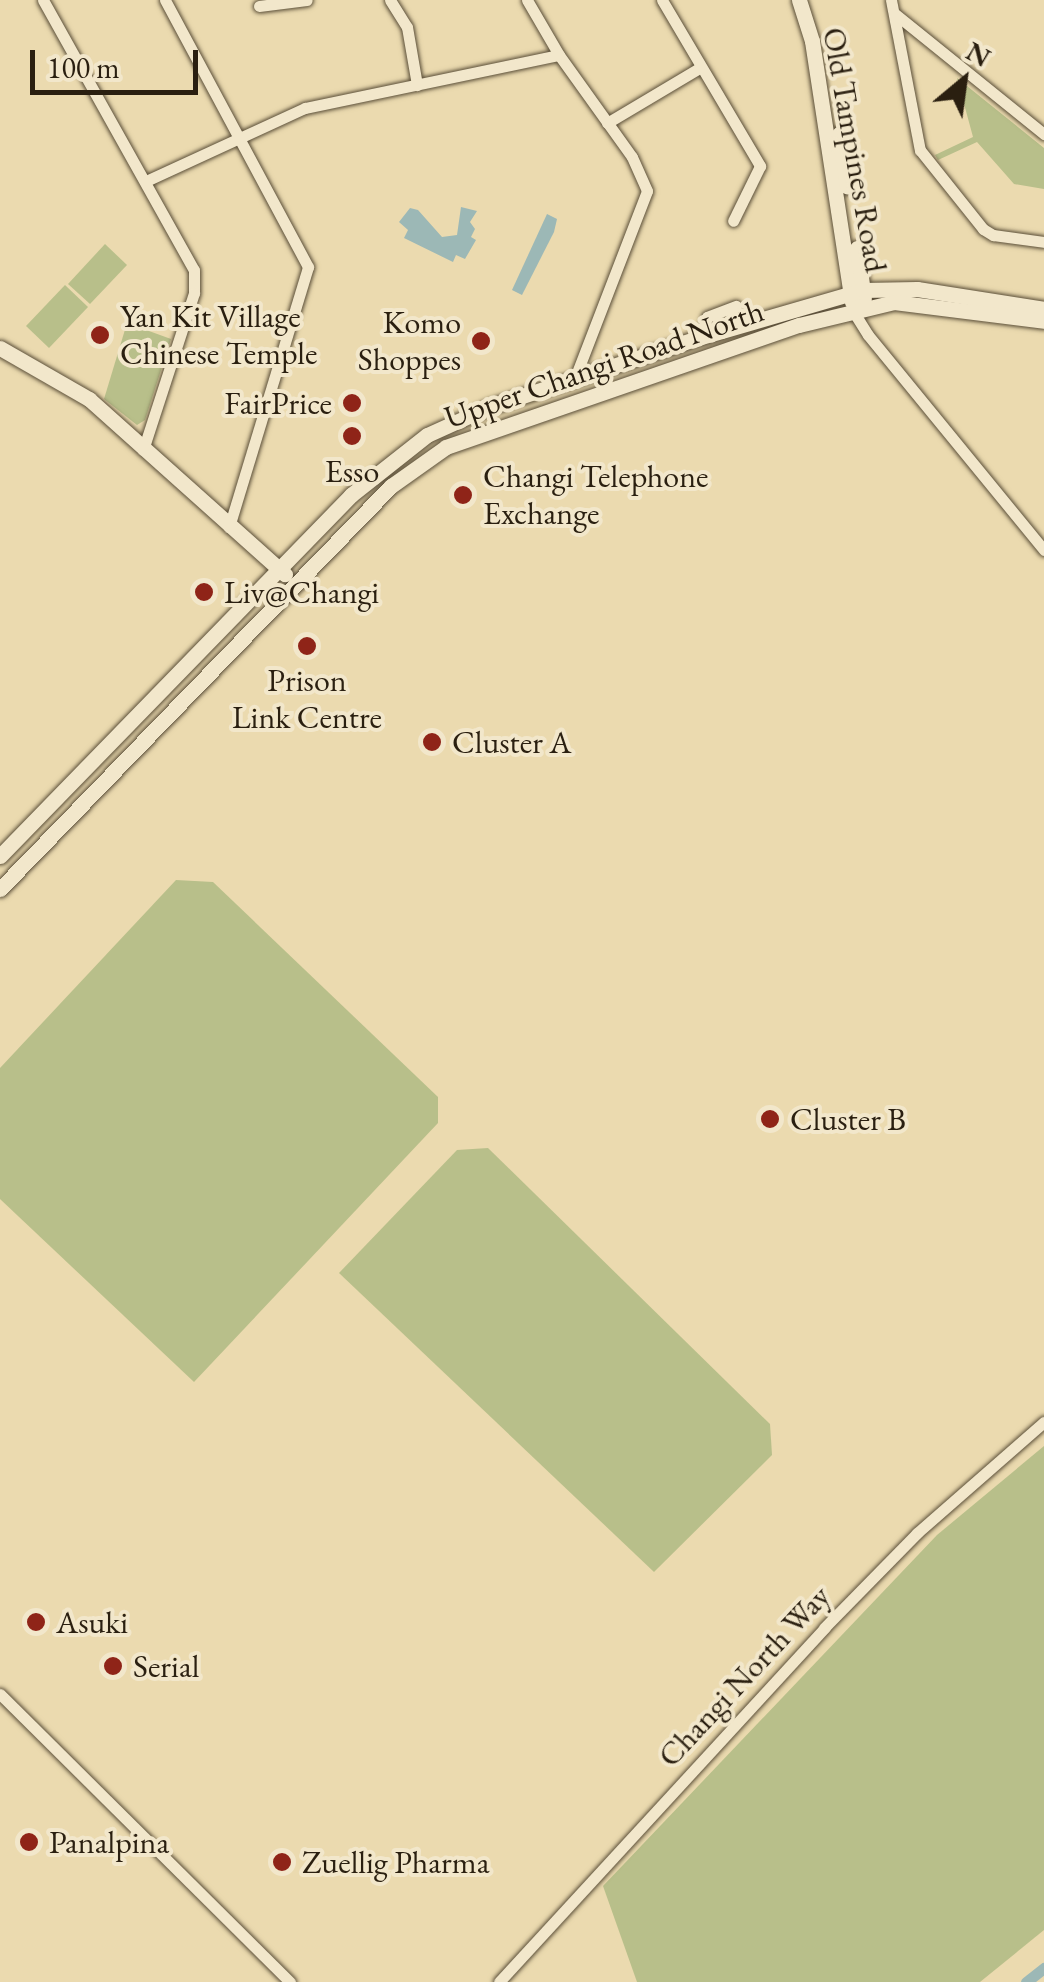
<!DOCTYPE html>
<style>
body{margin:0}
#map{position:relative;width:1044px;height:1982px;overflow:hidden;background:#ebdaaf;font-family:"EB Garamond",serif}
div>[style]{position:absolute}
.green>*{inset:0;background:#b8bf8a}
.water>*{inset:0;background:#9cb8b6}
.canal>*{height:11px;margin:-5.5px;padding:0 5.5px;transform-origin:5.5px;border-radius:5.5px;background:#9cb8b6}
.roads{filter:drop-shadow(0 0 2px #5a4e38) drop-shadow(0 0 2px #5a4e38)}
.street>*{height:11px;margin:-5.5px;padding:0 5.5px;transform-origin:5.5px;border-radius:5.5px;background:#f2e7cb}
.secondary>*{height:15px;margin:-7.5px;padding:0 7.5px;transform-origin:7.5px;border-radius:7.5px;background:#f2e7cb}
.dots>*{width:28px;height:28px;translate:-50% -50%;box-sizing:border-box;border:5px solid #f2e7cb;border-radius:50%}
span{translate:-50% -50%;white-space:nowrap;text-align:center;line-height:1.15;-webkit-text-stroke:8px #f2e7cb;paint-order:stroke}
.street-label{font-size:32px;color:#2a1f10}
.poi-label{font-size:32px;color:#2a1f10}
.left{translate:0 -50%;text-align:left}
.right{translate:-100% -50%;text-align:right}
.north{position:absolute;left:914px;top:30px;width:100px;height:100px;-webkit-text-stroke:8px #f2e7cb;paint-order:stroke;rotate:29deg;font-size:28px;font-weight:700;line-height:40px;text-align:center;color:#2a1f10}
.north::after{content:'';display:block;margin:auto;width:35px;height:45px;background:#2a1f10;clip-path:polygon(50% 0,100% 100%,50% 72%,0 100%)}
.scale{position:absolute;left:30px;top:50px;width:168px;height:45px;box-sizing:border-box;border:5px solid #2a1f10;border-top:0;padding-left:12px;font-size:30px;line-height:35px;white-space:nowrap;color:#2a1f10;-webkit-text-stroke:8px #f2e7cb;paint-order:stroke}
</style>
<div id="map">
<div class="green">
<i style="clip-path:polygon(957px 78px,1044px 148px,1044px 189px,1014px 184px,977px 142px,938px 160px,935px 155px,973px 137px)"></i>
<i style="clip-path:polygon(105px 244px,127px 265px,90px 304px,68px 284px)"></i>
<i style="clip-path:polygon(65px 285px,88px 307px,49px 348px,26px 326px)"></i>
<i style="clip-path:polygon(127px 323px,171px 339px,145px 420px,137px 425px,104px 399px)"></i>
<i style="clip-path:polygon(176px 880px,213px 882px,438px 1097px,438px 1123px,194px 1382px,0 1199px,0 1068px)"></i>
<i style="clip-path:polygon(488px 1148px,770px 1424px,772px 1455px,654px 1572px,339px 1273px,457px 1150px)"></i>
<i style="clip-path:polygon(1044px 1446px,1044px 1930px,980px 1982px,637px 1982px,603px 1886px,937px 1535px)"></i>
</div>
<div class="water">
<i style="clip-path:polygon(461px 207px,477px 211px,470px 222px,475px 229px,471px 237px,476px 240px,465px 259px,456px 255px,453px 262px,404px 238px,408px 230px,399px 222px,410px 208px,418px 210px,442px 237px,457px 235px)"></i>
<i style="clip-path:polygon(547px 214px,557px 219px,554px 232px,522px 295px,512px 290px)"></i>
</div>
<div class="canal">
<i style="left:1026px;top:1982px;width:23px;rotate:-38deg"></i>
</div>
<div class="roads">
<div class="street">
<i style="left:43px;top:0;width:309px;rotate:60.8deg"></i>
<i style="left:194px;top:270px;width:23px;rotate:90deg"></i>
<i style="left:194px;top:293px;width:165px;rotate:108deg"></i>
<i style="left:165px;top:0;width:303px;rotate:61.8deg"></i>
<i style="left:308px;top:267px;width:272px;rotate:106.9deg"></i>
<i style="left:390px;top:0;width:32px;rotate:58deg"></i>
<i style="left:407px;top:27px;width:59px;rotate:80.2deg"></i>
<i style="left:527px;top:0;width:64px;rotate:59.8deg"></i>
<i style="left:559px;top:55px;width:125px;rotate:54.4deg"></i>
<i style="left:632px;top:157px;width:37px;rotate:66deg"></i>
<i style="left:647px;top:191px;width:203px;rotate:111.1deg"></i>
<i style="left:662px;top:0;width:193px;rotate:59.4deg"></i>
<i style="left:760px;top:166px;width:61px;rotate:116.1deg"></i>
<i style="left:891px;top:0;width:153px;rotate:79.1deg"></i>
<i style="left:920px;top:150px;width:101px;rotate:51.4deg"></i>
<i style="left:983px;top:229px;width:12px;rotate:31deg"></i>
<i style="left:993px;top:235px;width:51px;rotate:7.8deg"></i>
<i style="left:259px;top:6px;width:48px;rotate:-7.1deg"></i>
<i style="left:894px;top:13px;width:193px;rotate:38.9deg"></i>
<i style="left:607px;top:123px;width:109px;rotate:-30.8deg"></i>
<i style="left:146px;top:181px;width:175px;rotate:-24.7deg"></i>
<i style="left:305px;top:108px;width:259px;rotate:-11.8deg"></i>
<i style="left:853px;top:311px;width:28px;rotate:58deg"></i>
<i style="left:868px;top:335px;width:278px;rotate:50.7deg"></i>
<i style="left:701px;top:337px;width:21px;rotate:-73deg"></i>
<i style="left:707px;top:317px;width:31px;rotate:-21deg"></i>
<i style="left:0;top:1694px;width:409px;rotate:44.8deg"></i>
<i style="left:499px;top:1982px;width:481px;rotate:-47.4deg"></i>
<i style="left:824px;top:1628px;width:133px;rotate:-45.6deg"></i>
<i style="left:917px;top:1533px;width:169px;rotate:-41.2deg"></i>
</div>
<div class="secondary">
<i style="left:799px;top:0;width:43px;rotate:72.4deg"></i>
<i style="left:812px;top:41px;width:264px;rotate:81.3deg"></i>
<i style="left:839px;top:134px;width:53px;rotate:81.3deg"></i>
<i style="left:857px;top:248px;width:51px;rotate:82.2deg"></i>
<i style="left:0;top:348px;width:103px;rotate:29.8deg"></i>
<i style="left:89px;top:399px;width:263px;rotate:41.8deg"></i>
<i style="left:0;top:856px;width:504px;rotate:-45.8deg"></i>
<i style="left:351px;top:495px;width:97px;rotate:-38.3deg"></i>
<i style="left:427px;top:435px;width:68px;rotate:-24.3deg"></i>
<i style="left:489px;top:407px;width:223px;rotate:-18.3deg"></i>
<i style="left:701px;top:337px;width:169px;rotate:-16.2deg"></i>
<i style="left:863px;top:290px;width:54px;rotate:-1.1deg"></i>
<i style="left:917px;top:289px;width:129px;rotate:8.9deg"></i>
<i style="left:0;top:889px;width:562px;rotate:-45.87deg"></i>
<i style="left:391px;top:486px;width:67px;rotate:-35.3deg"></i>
<i style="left:446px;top:447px;width:373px;rotate:-19.1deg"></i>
<i style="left:799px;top:325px;width:98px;rotate:-13.6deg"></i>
<i style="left:894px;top:302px;width:151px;rotate:7.2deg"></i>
</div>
</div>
<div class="dots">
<i style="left:100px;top:335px;background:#8f2418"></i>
<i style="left:481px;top:341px;background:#8f2418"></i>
<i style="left:352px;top:403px;background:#8f2418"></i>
<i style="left:352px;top:436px;background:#8f2418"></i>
<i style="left:463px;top:495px;background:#8f2418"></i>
<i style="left:204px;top:592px;background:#8f2418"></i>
<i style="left:307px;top:646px;background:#8f2418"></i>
<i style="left:432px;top:742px;background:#8f2418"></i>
<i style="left:770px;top:1119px;background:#8f2418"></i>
<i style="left:36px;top:1622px;background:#8f2418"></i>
<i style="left:113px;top:1666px;background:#8f2418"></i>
<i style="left:29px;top:1842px;background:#8f2418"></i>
<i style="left:282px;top:1862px;background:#8f2418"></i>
</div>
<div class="street-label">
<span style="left:855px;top:150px;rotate:80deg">Old Tampines Road</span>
<span style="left:604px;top:364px;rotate:-19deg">Upper Changi Road North</span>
<span style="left:744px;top:1676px;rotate:-47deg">Changi North Way</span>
</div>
<div class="poi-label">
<span class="left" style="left:120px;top:335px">Yan Kit Village<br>Chinese Temple</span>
<span class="right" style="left:461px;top:341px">Komo<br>Shoppes</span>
<span class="right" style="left:332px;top:403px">FairPrice</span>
<span style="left:352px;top:471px">Esso</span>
<span class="left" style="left:483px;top:495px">Changi Telephone<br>Exchange</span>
<span class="left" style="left:224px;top:592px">Liv@Changi</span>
<span style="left:307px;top:699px">Prison<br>Link Centre</span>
<span class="left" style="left:452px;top:742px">Cluster A</span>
<span class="left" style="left:790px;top:1119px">Cluster B</span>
<span class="left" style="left:56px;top:1622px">Asuki</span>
<span class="left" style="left:133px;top:1666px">Serial</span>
<span class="left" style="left:49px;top:1842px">Panalpina</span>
<span class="left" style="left:302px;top:1862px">Zuellig Pharma</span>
</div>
<div class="north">N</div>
<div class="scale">100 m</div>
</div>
